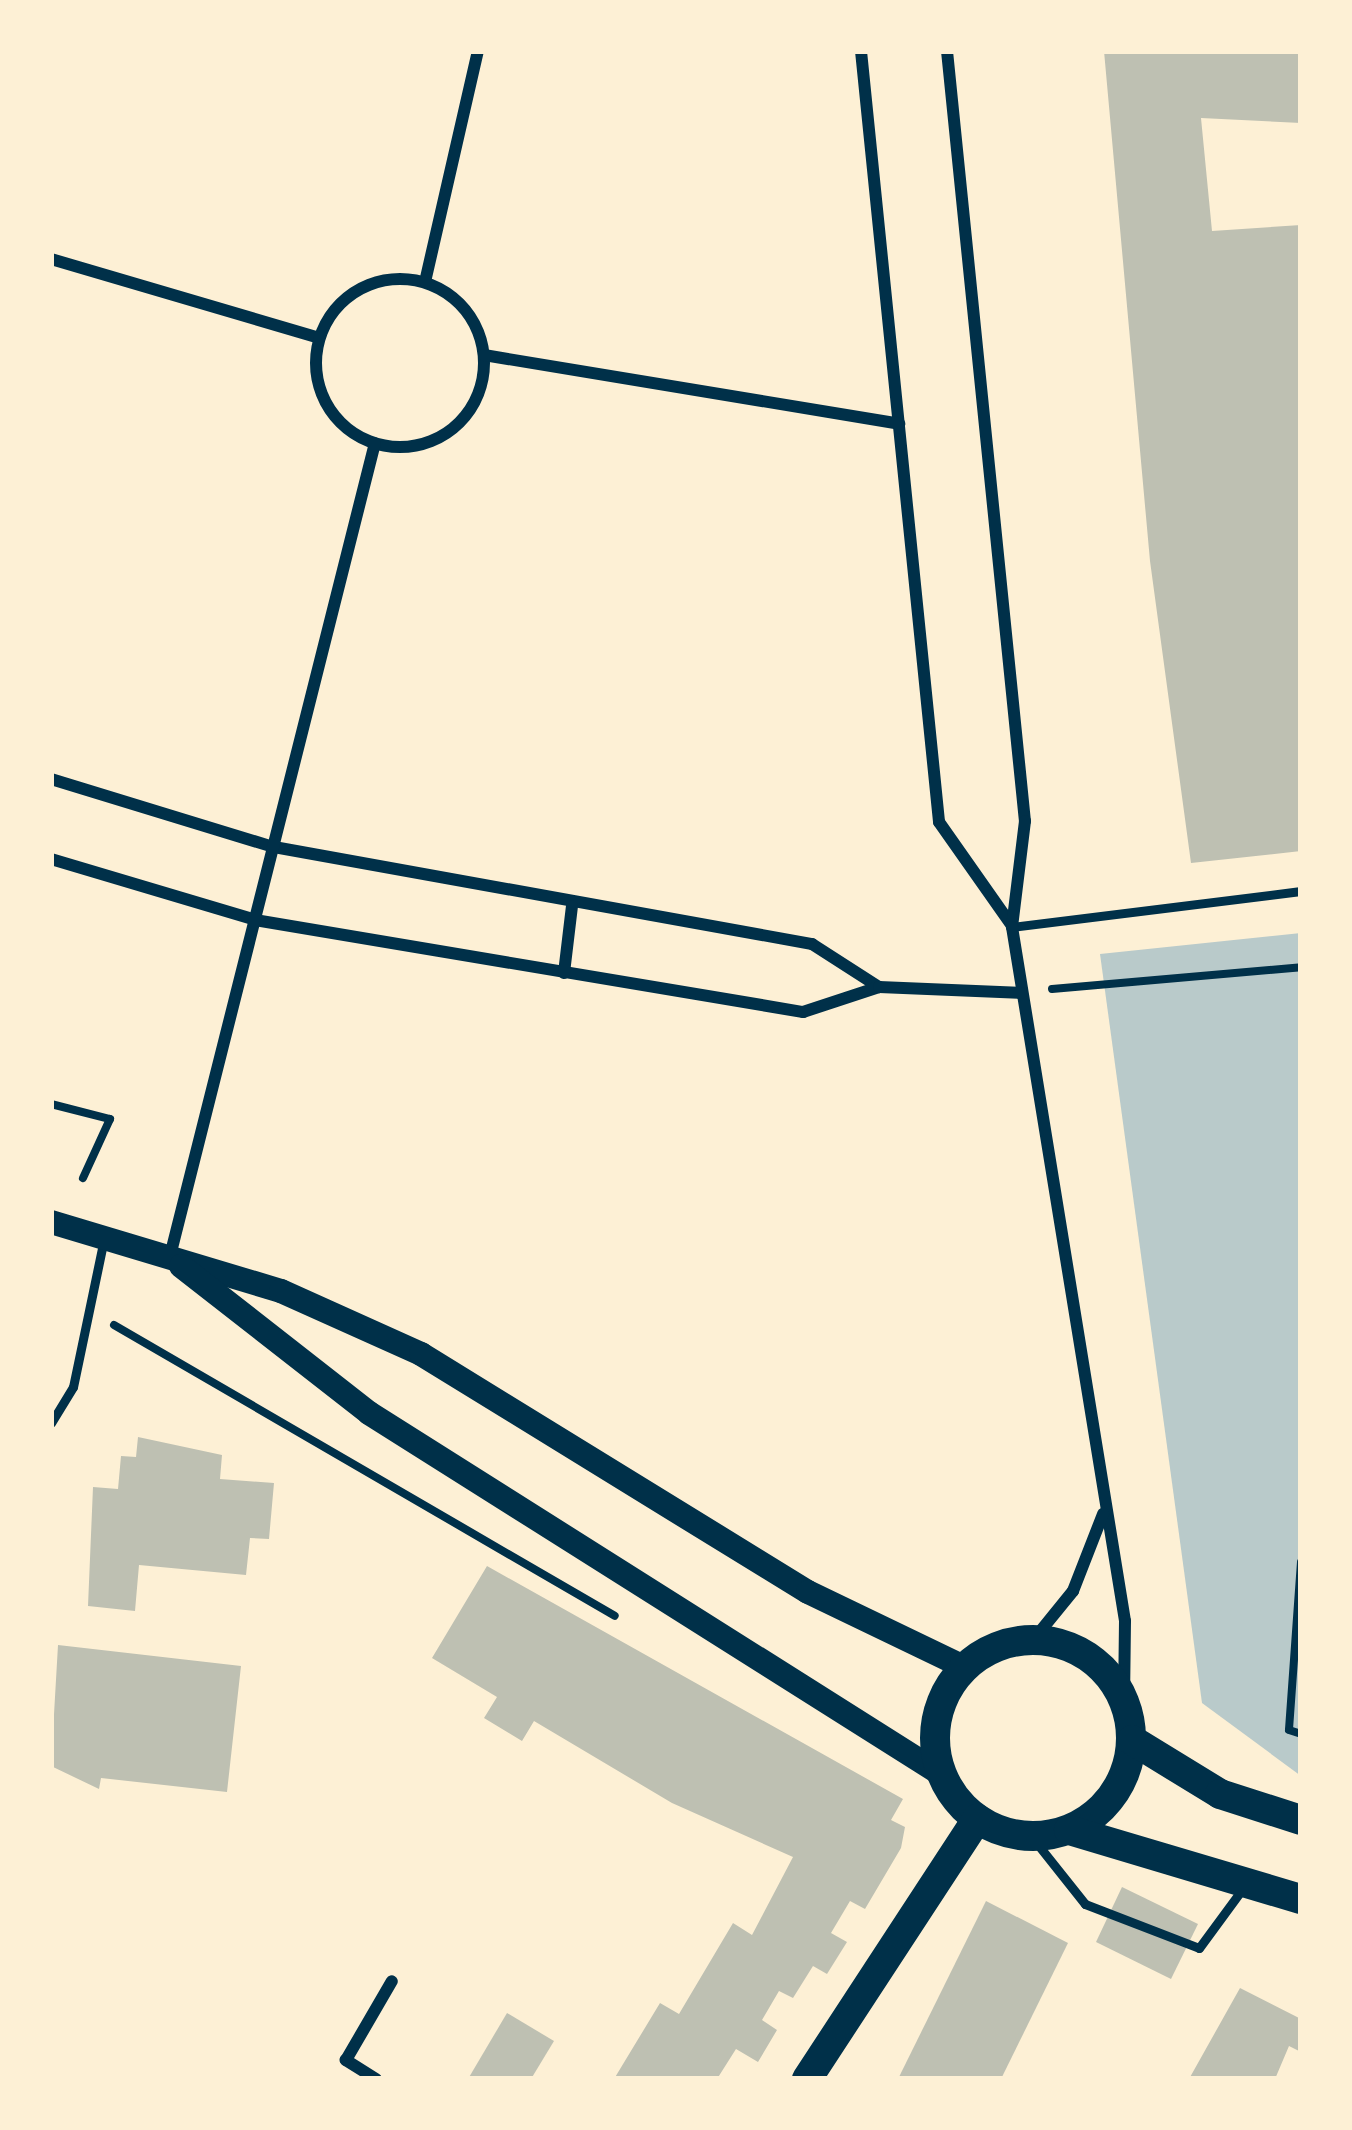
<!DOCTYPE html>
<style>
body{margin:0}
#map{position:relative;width:1352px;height:2130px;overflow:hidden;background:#fdf0d5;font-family:Spectral,serif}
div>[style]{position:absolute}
.green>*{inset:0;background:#b9caca}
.building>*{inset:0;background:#bec0b2}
.path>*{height:8px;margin:-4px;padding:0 4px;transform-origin:4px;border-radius:4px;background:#003049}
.service>*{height:9px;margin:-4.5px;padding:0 4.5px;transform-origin:4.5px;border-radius:4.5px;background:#003049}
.minor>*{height:12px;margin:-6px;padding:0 6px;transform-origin:6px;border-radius:6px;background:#003049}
.minor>.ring{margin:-6px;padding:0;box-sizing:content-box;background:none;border:12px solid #003049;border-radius:50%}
.secondary>*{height:24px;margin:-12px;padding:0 12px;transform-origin:12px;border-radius:12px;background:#003049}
.primary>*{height:30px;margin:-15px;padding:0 15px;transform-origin:15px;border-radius:15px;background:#003049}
.primary>.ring{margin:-15px;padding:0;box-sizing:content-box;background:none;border:30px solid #003049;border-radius:50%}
span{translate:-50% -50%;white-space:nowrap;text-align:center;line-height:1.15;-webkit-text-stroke:10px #fdf0d5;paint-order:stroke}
.frame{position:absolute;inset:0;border:54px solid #fdf0d5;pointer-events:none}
</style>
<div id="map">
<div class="green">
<i style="clip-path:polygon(1301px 933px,1301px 1776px,1202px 1703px,1100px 954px)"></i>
</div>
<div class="building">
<i style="clip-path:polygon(1104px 51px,1301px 51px,1301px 123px,1201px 118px,1212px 231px,1301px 225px,1301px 851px,1191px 863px,1150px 561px)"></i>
<i style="clip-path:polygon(138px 1437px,222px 1455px,220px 1479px,274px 1483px,269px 1539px,250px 1538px,246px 1575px,139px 1565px,135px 1611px,88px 1606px,93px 1487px,118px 1489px,121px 1456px,136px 1457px)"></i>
<i style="clip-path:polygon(487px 1566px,903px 1799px,891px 1820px,905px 1827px,901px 1848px,865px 1909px,850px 1901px,831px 1933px,847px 1942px,827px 1974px,813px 1966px,793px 1998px,779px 1991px,762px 2020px,777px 2030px,758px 2062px,736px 2049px,717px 2079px,614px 2079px,660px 2003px,679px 2014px,733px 1923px,752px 1935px,793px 1857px,672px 1803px,534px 1721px,522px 1741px,484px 1718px,497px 1697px,432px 1658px)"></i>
<i style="clip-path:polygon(58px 1645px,241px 1666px,227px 1792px,101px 1778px,99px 1789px,51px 1766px)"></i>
<i style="clip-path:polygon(1122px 1887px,1198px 1924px,1171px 1979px,1096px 1942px)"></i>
<i style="clip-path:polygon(986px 1901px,1068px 1943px,1001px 2079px,898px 2079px)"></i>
<i style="clip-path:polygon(1240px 1988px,1301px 2019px,1301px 2052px,1289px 2046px,1275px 2079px,1189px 2079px)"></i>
<i style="clip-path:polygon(507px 2013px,554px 2041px,531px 2079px,468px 2079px)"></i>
</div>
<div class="path">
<i style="left:1052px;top:989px;width:250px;rotate:-5deg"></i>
<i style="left:51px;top:1104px;width:61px;rotate:14.3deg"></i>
<i style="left:110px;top:1119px;width:65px;rotate:114.6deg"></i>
<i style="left:114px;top:1325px;width:579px;rotate:30.15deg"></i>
<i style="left:1301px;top:1562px;width:168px;rotate:94.1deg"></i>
<i style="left:1289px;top:1730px;width:13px;rotate:18deg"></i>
</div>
<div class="service">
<i style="left:1012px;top:927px;width:291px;rotate:-7.1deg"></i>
<i style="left:51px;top:1423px;width:42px;rotate:-58.6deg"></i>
<i style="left:73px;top:1387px;width:151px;rotate:-78.2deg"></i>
<i style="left:1031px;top:1836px;width:87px;rotate:51.5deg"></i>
<i style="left:1085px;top:1904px;width:122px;rotate:21.1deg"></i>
<i style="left:1199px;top:1948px;width:74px;rotate:-53.7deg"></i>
</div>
<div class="minor">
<i style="left:861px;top:51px;width:775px;rotate:84.22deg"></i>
<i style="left:939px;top:822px;width:127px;rotate:54.9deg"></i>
<i style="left:947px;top:51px;width:774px;rotate:84.22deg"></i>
<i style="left:1025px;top:821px;width:107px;rotate:97deg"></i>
<i style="left:1012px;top:927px;width:703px;rotate:80.75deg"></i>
<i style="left:1125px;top:1621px;width:81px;rotate:90.7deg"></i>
<i style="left:51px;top:259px;width:279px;rotate:16.4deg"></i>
<i class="ring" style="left:316px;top:279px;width:156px;height:156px"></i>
<i style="left:425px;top:282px;width:237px;rotate:-77.1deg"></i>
<i style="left:484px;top:355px;width:421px;rotate:9.4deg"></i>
<i style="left:51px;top:779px;width:233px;rotate:17deg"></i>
<i style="left:274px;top:847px;width:547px;rotate:10.22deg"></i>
<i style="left:812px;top:944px;width:80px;rotate:32.7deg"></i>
<i style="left:51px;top:859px;width:213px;rotate:16.6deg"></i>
<i style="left:255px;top:920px;width:556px;rotate:9.53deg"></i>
<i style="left:803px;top:1012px;width:80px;rotate:-18.2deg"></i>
<i style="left:879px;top:987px;width:142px;rotate:2.4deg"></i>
<i style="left:564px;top:973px;width:67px;rotate:-83.2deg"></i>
<i style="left:170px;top:1256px;width:838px;rotate:-75.85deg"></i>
<i style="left:1034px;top:1639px;width:62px;rotate:-50.9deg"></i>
<i style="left:1073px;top:1591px;width:83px;rotate:-68.7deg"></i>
<i style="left:376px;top:2079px;width:36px;rotate:-148deg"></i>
<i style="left:346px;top:2060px;width:91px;rotate:-59.8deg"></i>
</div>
<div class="secondary">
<i style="left:51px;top:1222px;width:240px;rotate:16.7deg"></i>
<i style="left:281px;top:1291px;width:154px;rotate:24.2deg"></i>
<i style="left:421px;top:1354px;width:454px;rotate:31.6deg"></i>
<i style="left:808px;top:1592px;width:173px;rotate:25.7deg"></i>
<i style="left:181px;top:1266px;width:239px;rotate:38deg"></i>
<i style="left:369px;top:1413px;width:676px;rotate:32.26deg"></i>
</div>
<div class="primary">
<i class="ring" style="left:935px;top:1640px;width:166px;height:166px"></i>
<i style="left:1132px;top:1740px;width:103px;rotate:31.5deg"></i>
<i style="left:1220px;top:1794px;width:85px;rotate:17.8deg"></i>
<i style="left:1069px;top:1830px;width:242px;rotate:16.6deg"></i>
<i style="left:807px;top:2079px;width:311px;rotate:-56.8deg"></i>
</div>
<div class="frame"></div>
</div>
